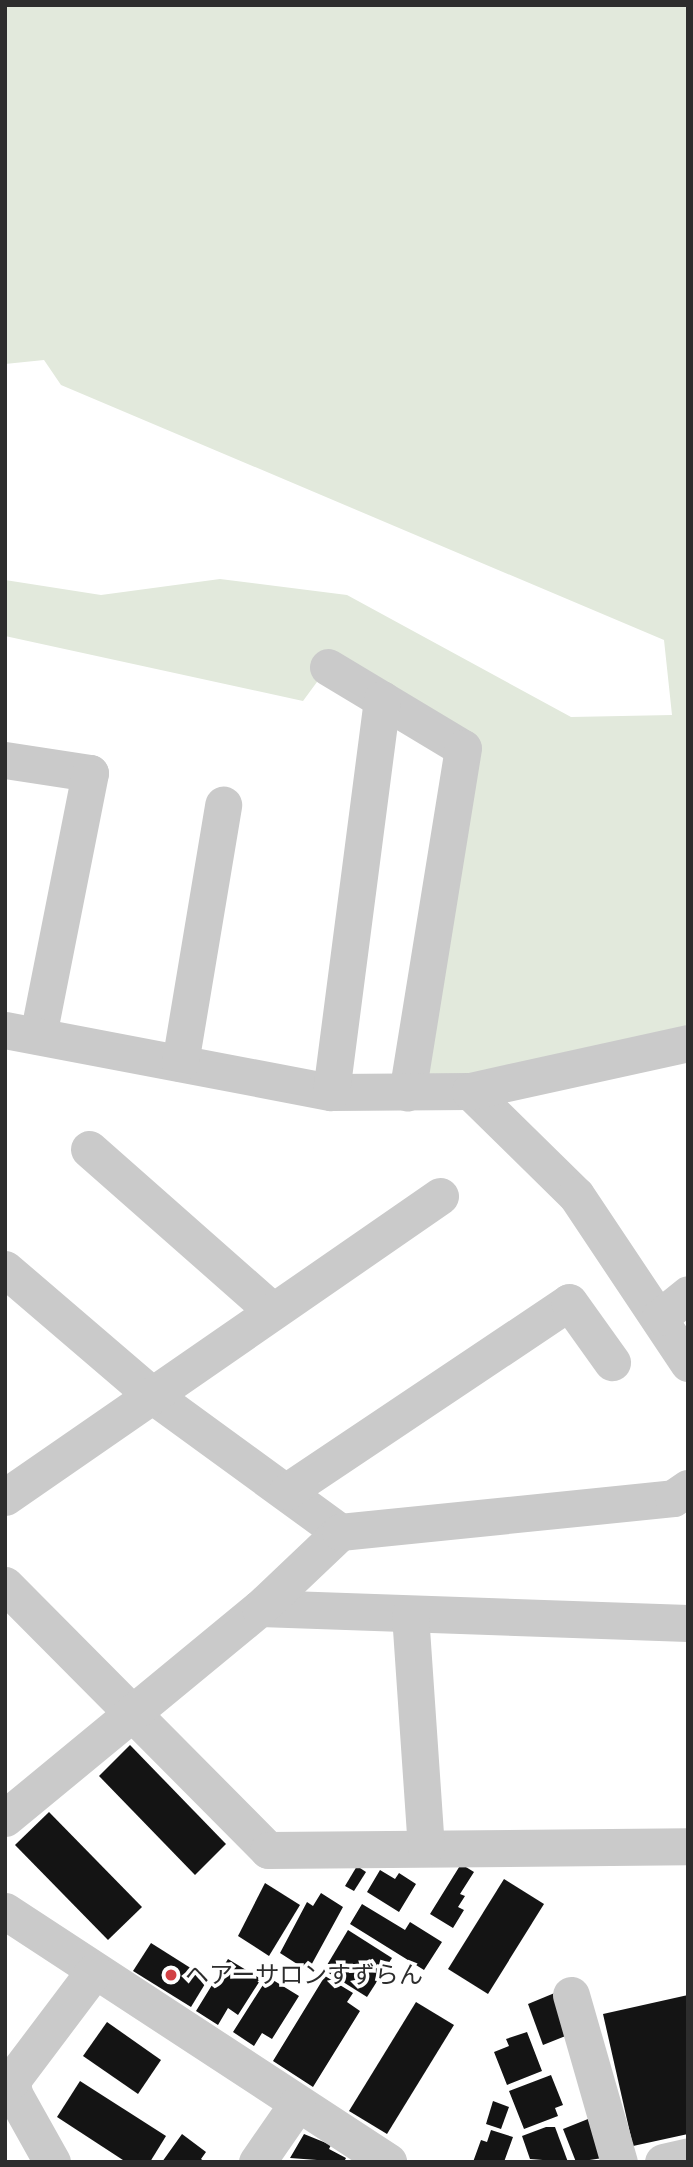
<!DOCTYPE html>
<meta charset="utf-8">
<style>
body{margin:0}
#map{position:relative;width:693px;height:2167px;overflow:hidden;background:#fff;font-family:"Archivo Narrow","Noto Sans JP",sans-serif}
div>[style]{position:absolute}
.green>*{inset:0;background:#e2e9dc}
.building>*{inset:0;background:#141414}
.minor>*{height:37px;margin:-18.5px;padding:0 18.5px;transform-origin:18.5px;border-radius:18.5px;background:#cacaca}
.dots>*{width:19px;height:19px;translate:-50% -50%;box-sizing:border-box;border:4px solid #fff;border-radius:50%}
span{translate:-50% -50%;white-space:nowrap;text-align:center;line-height:1.15;-webkit-text-stroke:7px #fff;paint-order:stroke}
.poi-label{font-size:24px;color:#2d2d2d}
.left{translate:0 -50%;text-align:left}
.frame{position:absolute;inset:0;border:7px solid #2d2d2d;pointer-events:none}
</style>
<div id="map">
<div class="green">
<i style="clip-path:polygon(5px 5px,688px 5px,688px 1044px,407px 1092px,463px 747px,328px 667px,303px 701px,5px 636px,5px 580px,101px 595px,220px 579px,347px 595px,571px 717px,672px 715px,664px 640px,61px 385px,44px 360px,5px 364px)"></i>
</div>
<div class="building">
<i style="clip-path:polygon(130px 1745px,226px 1844px,195px 1875px,99px 1776px)"></i>
<i style="clip-path:polygon(49px 1812px,142px 1907px,108px 1940px,15px 1845px)"></i>
<i style="clip-path:polygon(461px 1864px,474px 1872px,460px 1894px,465px 1896px,458px 1907px,464px 1910px,453px 1928px,430px 1914px)"></i>
<i style="clip-path:polygon(357px 1866px,366px 1872px,354px 1891px,345px 1886px)"></i>
<i style="clip-path:polygon(380px 1870px,395px 1879px,399px 1873px,416px 1884px,399px 1912px,367px 1892px)"></i>
<i style="clip-path:polygon(504px 1879px,544px 1904px,488px 1994px,448px 1969px)"></i>
<i style="clip-path:polygon(265px 1883px,300px 1905px,269px 1956px,238px 1936px)"></i>
<i style="clip-path:polygon(321px 1893px,343px 1907px,308px 1971px,280px 1953px,307px 1902px,313px 1906px)"></i>
<i style="clip-path:polygon(362px 1904px,405px 1930px,410px 1922px,442px 1942px,424px 1970px,350px 1924px)"></i>
<i style="clip-path:polygon(348px 1930px,392px 1958px,367px 1997px,324px 1970px)"></i>
<i style="clip-path:polygon(151px 1943px,208px 1979px,191px 2007px,133px 1971px)"></i>
<i style="clip-path:polygon(228px 1959px,261px 1979px,238px 2015px,228px 2008px,218px 2025px,196px 2011px)"></i>
<i style="clip-path:polygon(325px 1976px,353px 1993px,347px 2002px,360px 2011px,313px 2087px,273px 2061px)"></i>
<i style="clip-path:polygon(268px 1977px,299px 1996px,272px 2039px,262px 2033px,254px 2046px,233px 2032px)"></i>
<i style="clip-path:polygon(557px 1992px,573px 2033px,543px 2045px,528px 2004px)"></i>
<i style="clip-path:polygon(688px 1995px,688px 2134px,633px 2146px,603px 2014px)"></i>
<i style="clip-path:polygon(416px 2002px,454px 2025px,387px 2134px,349px 2111px)"></i>
<i style="clip-path:polygon(107px 2022px,161px 2060px,138px 2094px,83px 2056px)"></i>
<i style="clip-path:polygon(527px 2032px,542px 2071px,507px 2085px,494px 2052px,509px 2046px,506px 2039px)"></i>
<i style="clip-path:polygon(551px 2075px,563px 2105px,555px 2108px,558px 2116px,524px 2129px,509px 2091px)"></i>
<i style="clip-path:polygon(80px 2081px,166px 2136px,150px 2162px,126px 2162px,57px 2117px)"></i>
<i style="clip-path:polygon(493px 2101px,509px 2107px,501px 2129px,486px 2124px)"></i>
<i style="clip-path:polygon(588px 2119px,603px 2158px,576px 2162px,563px 2129px)"></i>
<i style="clip-path:polygon(546px 2127px,555px 2127px,568px 2162px,530px 2159px,522px 2136px)"></i>
<i style="clip-path:polygon(491px 2130px,513px 2137px,504px 2162px,473px 2162px,481px 2140px,487px 2142px)"></i>
<i style="clip-path:polygon(182px 2134px,206px 2152px,201px 2159px,205px 2162px,162px 2162px)"></i>
<i style="clip-path:polygon(304px 2134px,331px 2145px,329px 2149px,346px 2158px,344px 2162px,290px 2158px)"></i>
</div>
<div class="minor">
<i style="left:328px;top:667px;width:157px;rotate:31deg"></i>
<i style="left:463px;top:748px;width:349px;rotate:99.2deg"></i>
<i style="left:5px;top:760px;width:86px;rotate:8.7deg"></i>
<i style="left:90px;top:773px;width:268px;rotate:101.2deg"></i>
<i style="left:5px;top:1030px;width:332px;rotate:10.8deg"></i>
<i style="left:331px;top:1092px;width:139px;rotate:-0.4deg"></i>
<i style="left:470px;top:1091px;width:148px;rotate:44.5deg"></i>
<i style="left:576px;top:1195px;width:202px;rotate:56.3deg"></i>
<i style="left:180px;top:1063px;width:262px;rotate:-80.5deg"></i>
<i style="left:470px;top:1091px;width:223px;rotate:-12.4deg"></i>
<i style="left:331px;top:1092px;width:396px;rotate:-82.6deg"></i>
<i style="left:89px;top:1149px;width:245px;rotate:41.4deg"></i>
<i style="left:5px;top:1269px;width:194px;rotate:40.6deg"></i>
<i style="left:152px;top:1395px;width:233px;rotate:36.1deg"></i>
<i style="left:660px;top:1317px;width:36px;rotate:-39deg"></i>
<i style="left:287px;top:1491px;width:339px;rotate:-33.8deg"></i>
<i style="left:569px;top:1302px;width:74px;rotate:54.4deg"></i>
<i style="left:5px;top:1497px;width:529px;rotate:-34.68deg"></i>
<i style="left:5px;top:1585px;width:373px;rotate:45.2deg"></i>
<i style="left:268px;top:1850px;width:420px;rotate:-0.5deg"></i>
<i style="left:260px;top:1608px;width:428px;rotate:2deg"></i>
<i style="left:410px;top:1614px;width:233px;rotate:86.1deg"></i>
<i style="left:5px;top:1818px;width:330px;rotate:-39.5deg"></i>
<i style="left:260px;top:1608px;width:110px;rotate:-43.5deg"></i>
<i style="left:340px;top:1532px;width:335px;rotate:-5.8deg"></i>
<i style="left:673px;top:1498px;width:18px;rotate:-34deg"></i>
<i style="left:5px;top:1911px;width:458px;rotate:33.2deg"></i>
<i style="left:571px;top:1995px;width:174px;rotate:74deg"></i>
<i style="left:12px;top:2080px;width:14px;rotate:82deg"></i>
<i style="left:14px;top:2094px;width:78px;rotate:60.8deg"></i>
<i style="left:5px;top:2082px;width:7px;rotate:-16deg"></i>
<i style="left:12px;top:2080px;width:136px;rotate:-53deg"></i>
<i style="left:257px;top:2162px;width:70px;rotate:-55.4deg"></i>
<i style="left:663px;top:2162px;width:26px;rotate:-13deg"></i>
</div>
<div class="dots">
<i style="left:171px;top:1975px;background:#d24145"></i>
</div>
<div class="poi-label">
<span class="left" style="left:185px;top:1975px">ヘアーサロンすずらん</span>
</div>
<div class="frame"></div>
</div>
